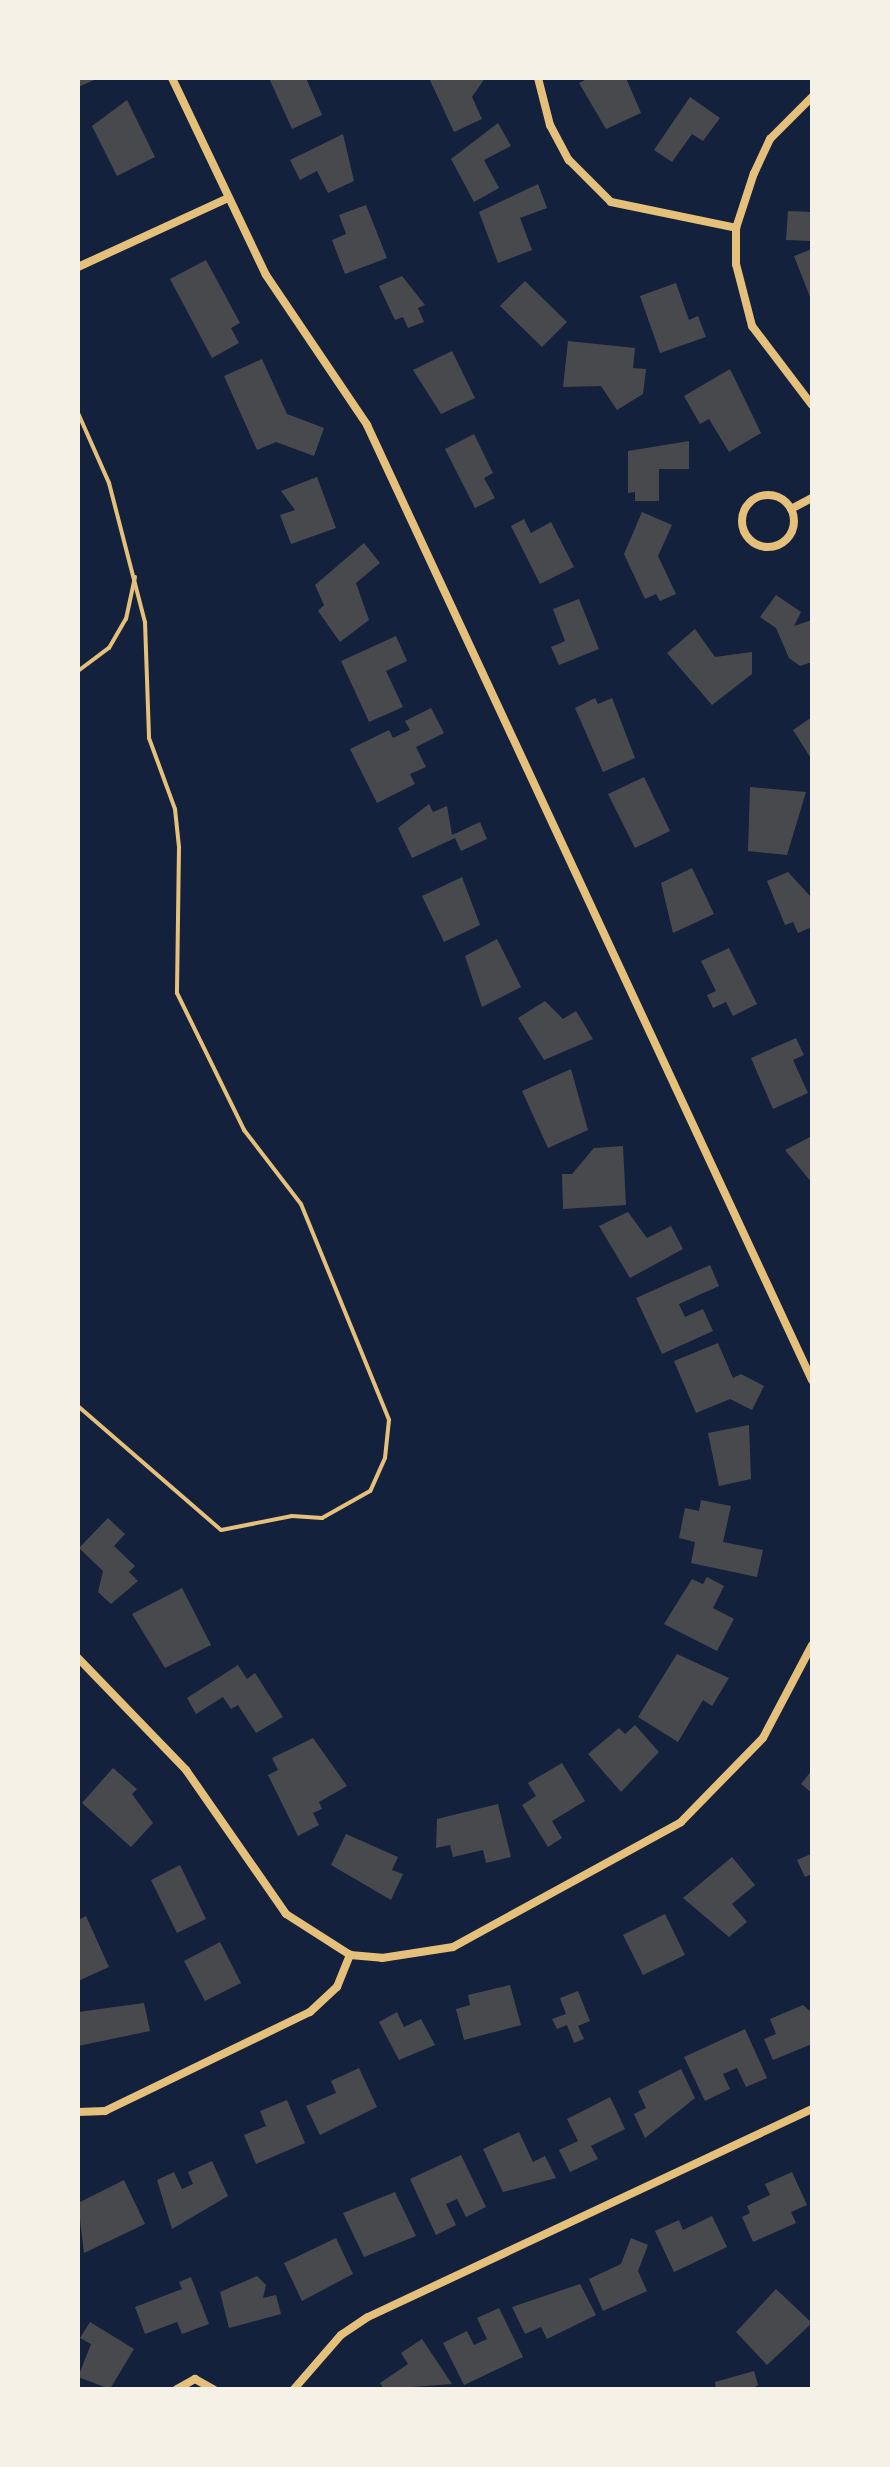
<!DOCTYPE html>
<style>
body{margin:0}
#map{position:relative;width:890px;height:2467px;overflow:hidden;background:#14213d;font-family:Arial,sans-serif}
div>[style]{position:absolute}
.building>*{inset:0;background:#48494c}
.path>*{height:4px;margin:-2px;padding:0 2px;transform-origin:2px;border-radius:2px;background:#e5c07b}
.minor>*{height:8px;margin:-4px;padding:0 4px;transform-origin:4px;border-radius:4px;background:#e5c07b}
.minor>.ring{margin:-4px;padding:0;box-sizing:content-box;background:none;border:8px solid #e5c07b;border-radius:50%}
span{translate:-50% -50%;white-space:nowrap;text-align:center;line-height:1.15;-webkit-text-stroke:8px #f6f1e7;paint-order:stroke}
.frame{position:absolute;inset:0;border:80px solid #f6f1e7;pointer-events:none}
</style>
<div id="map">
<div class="building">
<i style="clip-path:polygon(78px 78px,99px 78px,78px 87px)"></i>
<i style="clip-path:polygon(269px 78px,306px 78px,322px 115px,292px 129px)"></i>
<i style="clip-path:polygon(429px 78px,485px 78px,472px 97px,482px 119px,454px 132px)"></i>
<i style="clip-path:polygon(589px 78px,626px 78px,641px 113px,606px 129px,579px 83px)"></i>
<i style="clip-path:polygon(690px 97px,720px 118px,703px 141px,692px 134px,672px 162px,654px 150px)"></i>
<i style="clip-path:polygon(127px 100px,155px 157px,117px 176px,92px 126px)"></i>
<i style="clip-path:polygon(498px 123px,511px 146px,484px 160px,499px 188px,474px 202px,451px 159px)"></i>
<i style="clip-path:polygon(343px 134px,354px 181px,328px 193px,317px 171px,300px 180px,290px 160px)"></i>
<i style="clip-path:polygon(538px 184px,547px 208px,520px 218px,532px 250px,498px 263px,479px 212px)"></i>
<i style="clip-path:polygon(366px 205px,387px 258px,345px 274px,332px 240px,346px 234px,339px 215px)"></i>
<i style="clip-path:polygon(788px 211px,812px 212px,812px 241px,786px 240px)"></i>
<i style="clip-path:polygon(812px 249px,812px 302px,794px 256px)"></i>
<i style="clip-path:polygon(206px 260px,240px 323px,231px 328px,239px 343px,212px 358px,170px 279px)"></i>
<i style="clip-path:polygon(402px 276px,425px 305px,418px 308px,424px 322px,408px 328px,403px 317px,395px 320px,379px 286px)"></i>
<i style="clip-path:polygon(525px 281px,567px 322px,542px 347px,500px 306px)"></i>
<i style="clip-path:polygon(676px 283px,689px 320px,698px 316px,706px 337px,660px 353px,640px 296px)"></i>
<i style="clip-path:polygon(568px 341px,635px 348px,633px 368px,646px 369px,643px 394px,617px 410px,601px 386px,563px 387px)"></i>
<i style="clip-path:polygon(452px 351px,475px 398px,441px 414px,413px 370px)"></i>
<i style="clip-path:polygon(262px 359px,287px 414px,324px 428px,314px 456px,276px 442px,257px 450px,224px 376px)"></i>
<i style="clip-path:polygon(730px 369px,761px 433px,729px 452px,709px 419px,700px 424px,684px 396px)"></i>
<i style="clip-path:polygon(474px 434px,493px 473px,484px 478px,495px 498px,475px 508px,445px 449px)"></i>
<i style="clip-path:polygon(689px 441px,689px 469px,659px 469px,659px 501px,635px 501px,635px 492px,628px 493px,628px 451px)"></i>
<i style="clip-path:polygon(317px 477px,336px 528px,291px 544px,280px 515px,295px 510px,281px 491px)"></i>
<i style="clip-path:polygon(642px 512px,672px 525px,658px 556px,676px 594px,660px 601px,656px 594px,645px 599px,624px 554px)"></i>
<i style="clip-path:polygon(524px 519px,531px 533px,551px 522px,574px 567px,540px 584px,511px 526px)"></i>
<i style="clip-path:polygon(364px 543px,380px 563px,356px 583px,369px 620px,340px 642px,318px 611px,324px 605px,315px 585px)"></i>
<i style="clip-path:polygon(776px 595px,801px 612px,794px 626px,812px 620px,812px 662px,800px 666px,789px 658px,776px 628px,760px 617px)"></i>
<i style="clip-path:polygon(579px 599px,599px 649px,559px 665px,551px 647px,565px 641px,553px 609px)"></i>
<i style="clip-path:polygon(695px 629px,715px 657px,752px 652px,752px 674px,712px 705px,667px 653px)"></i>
<i style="clip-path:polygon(396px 636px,407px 661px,386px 671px,403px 707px,369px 722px,341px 661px)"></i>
<i style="clip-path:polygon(595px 698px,598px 704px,612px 698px,635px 758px,603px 772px,575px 708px)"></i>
<i style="clip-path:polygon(431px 708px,444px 733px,416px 747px,426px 767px,410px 774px,415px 784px,377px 803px,350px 749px,389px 730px,393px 738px,410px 730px,405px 721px)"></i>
<i style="clip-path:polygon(812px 717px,812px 760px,793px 730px)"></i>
<i style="clip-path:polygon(644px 777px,670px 831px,635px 848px,608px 794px)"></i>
<i style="clip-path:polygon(750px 787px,806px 792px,787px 855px,748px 851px)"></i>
<i style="clip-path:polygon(429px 804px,433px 812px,447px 806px,452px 835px,480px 822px,487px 839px,461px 851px,455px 838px,412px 858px,398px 828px)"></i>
<i style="clip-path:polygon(692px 868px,714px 914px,673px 933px,661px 883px)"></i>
<i style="clip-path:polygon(788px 872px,812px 898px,812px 927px,798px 933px,793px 922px,785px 925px,767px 881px)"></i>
<i style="clip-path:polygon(462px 877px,480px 925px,444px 942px,422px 896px)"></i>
<i style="clip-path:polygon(497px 939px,521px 987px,482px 1007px,465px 956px)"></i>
<i style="clip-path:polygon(729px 948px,757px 1004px,733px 1016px,726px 1002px,713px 1008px,707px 995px,716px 991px,701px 961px)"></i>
<i style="clip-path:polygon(545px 1001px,563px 1019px,576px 1011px,593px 1039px,544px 1060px,518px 1018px)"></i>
<i style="clip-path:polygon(796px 1038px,804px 1055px,793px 1060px,808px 1093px,773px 1109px,751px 1058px)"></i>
<i style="clip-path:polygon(571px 1069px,588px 1130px,548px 1148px,522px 1091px)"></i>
<i style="clip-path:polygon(812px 1136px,812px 1183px,785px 1150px)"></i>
<i style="clip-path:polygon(623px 1146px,626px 1205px,563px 1209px,562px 1174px,572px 1174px,594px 1148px)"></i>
<i style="clip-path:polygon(628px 1212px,647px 1238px,671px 1226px,683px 1249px,630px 1278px,599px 1226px)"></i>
<i style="clip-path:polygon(710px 1265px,719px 1286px,679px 1304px,685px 1317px,703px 1309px,713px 1331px,662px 1354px,636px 1298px)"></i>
<i style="clip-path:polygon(718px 1343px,733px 1378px,741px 1374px,764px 1386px,752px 1410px,730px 1399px,696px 1413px,674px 1361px)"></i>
<i style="clip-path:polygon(749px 1425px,751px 1479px,719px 1486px,708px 1433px)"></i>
<i style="clip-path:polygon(701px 1500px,731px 1506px,723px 1542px,763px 1550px,757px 1577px,691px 1563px,695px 1542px,679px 1538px,685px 1508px,699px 1511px)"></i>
<i style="clip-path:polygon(108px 1518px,125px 1534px,114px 1546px,135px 1566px,129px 1572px,138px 1581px,111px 1604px,98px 1592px,103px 1571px,79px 1548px)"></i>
<i style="clip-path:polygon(707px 1577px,724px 1586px,713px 1608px,734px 1619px,717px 1651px,664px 1624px,692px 1579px,703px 1584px)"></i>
<i style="clip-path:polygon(182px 1588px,211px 1645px,165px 1668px,132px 1614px)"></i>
<i style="clip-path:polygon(677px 1654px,729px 1678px,712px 1706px,703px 1700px,678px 1742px,638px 1717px)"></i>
<i style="clip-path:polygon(238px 1665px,247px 1679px,255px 1673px,283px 1717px,256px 1733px,238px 1705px,231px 1709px,223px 1697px,196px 1714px,187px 1698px)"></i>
<i style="clip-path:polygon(635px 1725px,659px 1752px,621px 1792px,588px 1754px,619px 1728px,625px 1734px)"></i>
<i style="clip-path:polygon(313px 1738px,347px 1786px,319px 1802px,322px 1809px,313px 1813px,319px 1825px,298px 1836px,268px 1775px,278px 1770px,272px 1758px)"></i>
<i style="clip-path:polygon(562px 1763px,585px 1801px,552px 1821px,562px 1838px,548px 1847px,522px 1805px,536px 1796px,528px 1783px)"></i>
<i style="clip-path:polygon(113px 1768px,137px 1789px,132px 1794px,153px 1823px,131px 1847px,82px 1803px)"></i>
<i style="clip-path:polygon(812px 1770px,812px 1793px,801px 1784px)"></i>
<i style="clip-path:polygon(498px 1804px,511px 1857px,486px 1863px,483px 1850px,453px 1857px,450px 1845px,436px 1848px,437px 1819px)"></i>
<i style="clip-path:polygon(346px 1834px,398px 1857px,392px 1870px,403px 1874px,391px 1900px,331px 1865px)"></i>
<i style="clip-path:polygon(812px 1840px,812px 1874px,805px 1877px,797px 1860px,811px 1854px)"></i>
<i style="clip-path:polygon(732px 1857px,755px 1885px,732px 1904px,747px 1922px,729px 1937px,683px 1898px)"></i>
<i style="clip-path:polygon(180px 1865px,206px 1919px,177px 1933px,151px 1880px)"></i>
<i style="clip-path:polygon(665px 1914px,685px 1955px,643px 1975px,623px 1935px)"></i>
<i style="clip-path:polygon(86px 1916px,109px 1967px,78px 1981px,78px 1920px)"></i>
<i style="clip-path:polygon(220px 1942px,241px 1983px,205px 2001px,184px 1961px)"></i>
<i style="clip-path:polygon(510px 1985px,521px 2025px,464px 2040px,456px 2009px,470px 2005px,468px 1995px)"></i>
<i style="clip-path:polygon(578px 1991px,590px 2021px,578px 2026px,584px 2039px,574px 2043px,567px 2025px,557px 2029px,552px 2019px,566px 2014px,560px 1998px)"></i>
<i style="clip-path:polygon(144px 2003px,150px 2031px,78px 2046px,78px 2012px)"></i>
<i style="clip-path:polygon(803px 2005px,812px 2013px,812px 2044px,773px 2060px,764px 2039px,776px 2034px,770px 2019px)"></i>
<i style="clip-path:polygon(397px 2012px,404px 2027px,421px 2019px,435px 2045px,399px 2060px,379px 2022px)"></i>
<i style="clip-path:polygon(745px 2029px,767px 2078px,746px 2087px,737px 2068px,723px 2074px,730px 2089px,705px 2101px,684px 2057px)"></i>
<i style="clip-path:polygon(359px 2068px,377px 2107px,320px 2135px,306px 2106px,336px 2093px,331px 2081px)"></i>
<i style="clip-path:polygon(681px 2069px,695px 2098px,645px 2138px,634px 2114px,646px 2108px,638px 2091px)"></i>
<i style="clip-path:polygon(610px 2097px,625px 2129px,591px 2146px,598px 2159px,570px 2172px,559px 2150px,578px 2141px,567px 2119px)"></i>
<i style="clip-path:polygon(287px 2100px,305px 2143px,256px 2164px,244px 2135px,266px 2126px,260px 2111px)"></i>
<i style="clip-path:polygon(519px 2132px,533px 2162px,545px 2156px,556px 2178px,503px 2192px,483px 2149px)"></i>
<i style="clip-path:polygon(461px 2155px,486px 2207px,466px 2217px,457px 2199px,446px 2204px,456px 2225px,436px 2235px,410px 2179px)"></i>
<i style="clip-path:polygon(212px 2161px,228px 2196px,172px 2229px,157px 2180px,174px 2172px,182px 2189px,193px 2184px,188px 2172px)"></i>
<i style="clip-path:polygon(792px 2172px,807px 2205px,791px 2212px,796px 2223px,753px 2242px,742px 2217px,750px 2213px,747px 2206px,770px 2195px,765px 2184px)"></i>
<i style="clip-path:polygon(124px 2180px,145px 2224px,84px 2253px,78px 2203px)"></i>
<i style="clip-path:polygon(395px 2192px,416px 2236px,364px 2257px,343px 2213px)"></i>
<i style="clip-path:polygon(712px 2216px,727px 2247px,674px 2272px,655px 2231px,679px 2220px,683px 2230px)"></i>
<i style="clip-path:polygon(336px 2238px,353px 2274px,302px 2301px,284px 2263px)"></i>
<i style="clip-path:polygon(631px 2238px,648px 2245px,638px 2271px,647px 2291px,603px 2311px,589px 2279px,621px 2264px)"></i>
<i style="clip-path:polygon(257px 2276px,266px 2285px,263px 2298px,276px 2295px,281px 2314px,229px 2328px,220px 2292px)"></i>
<i style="clip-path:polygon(191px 2277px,209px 2324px,182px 2334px,177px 2322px,145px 2334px,135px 2307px,182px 2289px,179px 2282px)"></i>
<i style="clip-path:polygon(580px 2284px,596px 2315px,547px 2339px,541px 2327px,525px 2334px,512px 2307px)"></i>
<i style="clip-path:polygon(776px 2289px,812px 2323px,767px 2365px,736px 2332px)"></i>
<i style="clip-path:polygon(499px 2308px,523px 2357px,464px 2385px,443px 2343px,467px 2331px,474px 2345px,487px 2339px,477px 2318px)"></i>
<i style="clip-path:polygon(90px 2322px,134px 2349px,110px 2389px,78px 2377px,91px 2344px,80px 2338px)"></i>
<i style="clip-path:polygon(422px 2339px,452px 2384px,384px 2389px,380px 2383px,408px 2364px,401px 2353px)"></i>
<i style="clip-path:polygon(754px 2371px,758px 2385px,752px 2389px,716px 2389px,715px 2382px)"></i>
</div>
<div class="path">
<i style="left:78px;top:413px;width:77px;rotate:66.1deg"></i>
<i style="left:109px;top:483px;width:144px;rotate:75.5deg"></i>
<i style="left:145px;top:622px;width:116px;rotate:88deg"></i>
<i style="left:149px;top:738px;width:76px;rotate:69.9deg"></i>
<i style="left:175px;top:809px;width:38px;rotate:84deg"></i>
<i style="left:179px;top:847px;width:146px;rotate:90.8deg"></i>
<i style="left:177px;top:993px;width:153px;rotate:63.9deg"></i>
<i style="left:244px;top:1130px;width:93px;rotate:52.4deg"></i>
<i style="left:301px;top:1204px;width:233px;rotate:67.8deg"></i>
<i style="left:389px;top:1420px;width:38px;rotate:96deg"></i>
<i style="left:385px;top:1458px;width:36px;rotate:114deg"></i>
<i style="left:370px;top:1491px;width:55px;rotate:150.6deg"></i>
<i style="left:322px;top:1518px;width:30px;rotate:-176deg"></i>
<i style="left:292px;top:1516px;width:72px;rotate:168.8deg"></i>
<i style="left:221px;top:1530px;width:189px;rotate:-139.1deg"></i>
<i style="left:78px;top:671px;width:39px;rotate:-37deg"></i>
<i style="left:109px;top:648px;width:34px;rotate:-60deg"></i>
<i style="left:126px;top:619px;width:43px;rotate:-77.9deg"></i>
</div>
<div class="minor">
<i style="left:172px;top:78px;width:218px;rotate:64.5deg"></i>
<i style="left:266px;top:275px;width:181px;rotate:56deg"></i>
<i style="left:367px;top:425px;width:1054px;rotate:65.02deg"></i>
<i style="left:538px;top:78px;width:49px;rotate:75.7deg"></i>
<i style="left:550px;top:125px;width:40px;rotate:62deg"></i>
<i style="left:569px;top:160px;width:59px;rotate:45deg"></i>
<i style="left:611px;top:202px;width:128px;rotate:11.7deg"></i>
<i style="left:812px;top:97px;width:59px;rotate:135deg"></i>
<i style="left:770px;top:139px;width:38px;rotate:115deg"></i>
<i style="left:754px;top:173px;width:58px;rotate:108.1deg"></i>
<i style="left:736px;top:228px;width:36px;rotate:90deg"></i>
<i style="left:736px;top:264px;width:64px;rotate:75.5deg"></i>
<i style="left:752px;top:326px;width:99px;rotate:52.8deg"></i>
<i style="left:78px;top:267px;width:165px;rotate:-24.7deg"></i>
<i class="ring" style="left:742px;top:495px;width:44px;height:44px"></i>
<i style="left:791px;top:509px;width:24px;rotate:-28deg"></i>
<i style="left:78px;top:1658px;width:156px;rotate:46deg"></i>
<i style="left:186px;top:1770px;width:175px;rotate:55.2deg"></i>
<i style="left:286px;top:1914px;width:76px;rotate:32.6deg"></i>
<i style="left:350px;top:1955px;width:32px;rotate:5deg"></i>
<i style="left:382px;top:1958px;width:72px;rotate:-8.8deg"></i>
<i style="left:453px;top:1947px;width:260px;rotate:-28.7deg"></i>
<i style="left:681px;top:1822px;width:117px;rotate:-45.7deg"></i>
<i style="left:763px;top:1738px;width:105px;rotate:-62.2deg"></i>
<i style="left:78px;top:2112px;width:27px;rotate:-2deg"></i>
<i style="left:105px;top:2111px;width:228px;rotate:-25.8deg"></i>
<i style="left:310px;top:2012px;width:37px;rotate:-43deg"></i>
<i style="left:337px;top:1987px;width:35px;rotate:-68deg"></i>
<i style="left:177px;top:2389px;width:21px;rotate:-29deg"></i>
<i style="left:195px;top:2379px;width:21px;rotate:29deg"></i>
<i style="left:294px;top:2389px;width:72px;rotate:-49deg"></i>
<i style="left:341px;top:2335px;width:32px;rotate:-34deg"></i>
<i style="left:368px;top:2317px;width:490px;rotate:-25.1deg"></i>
</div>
<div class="frame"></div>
</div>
